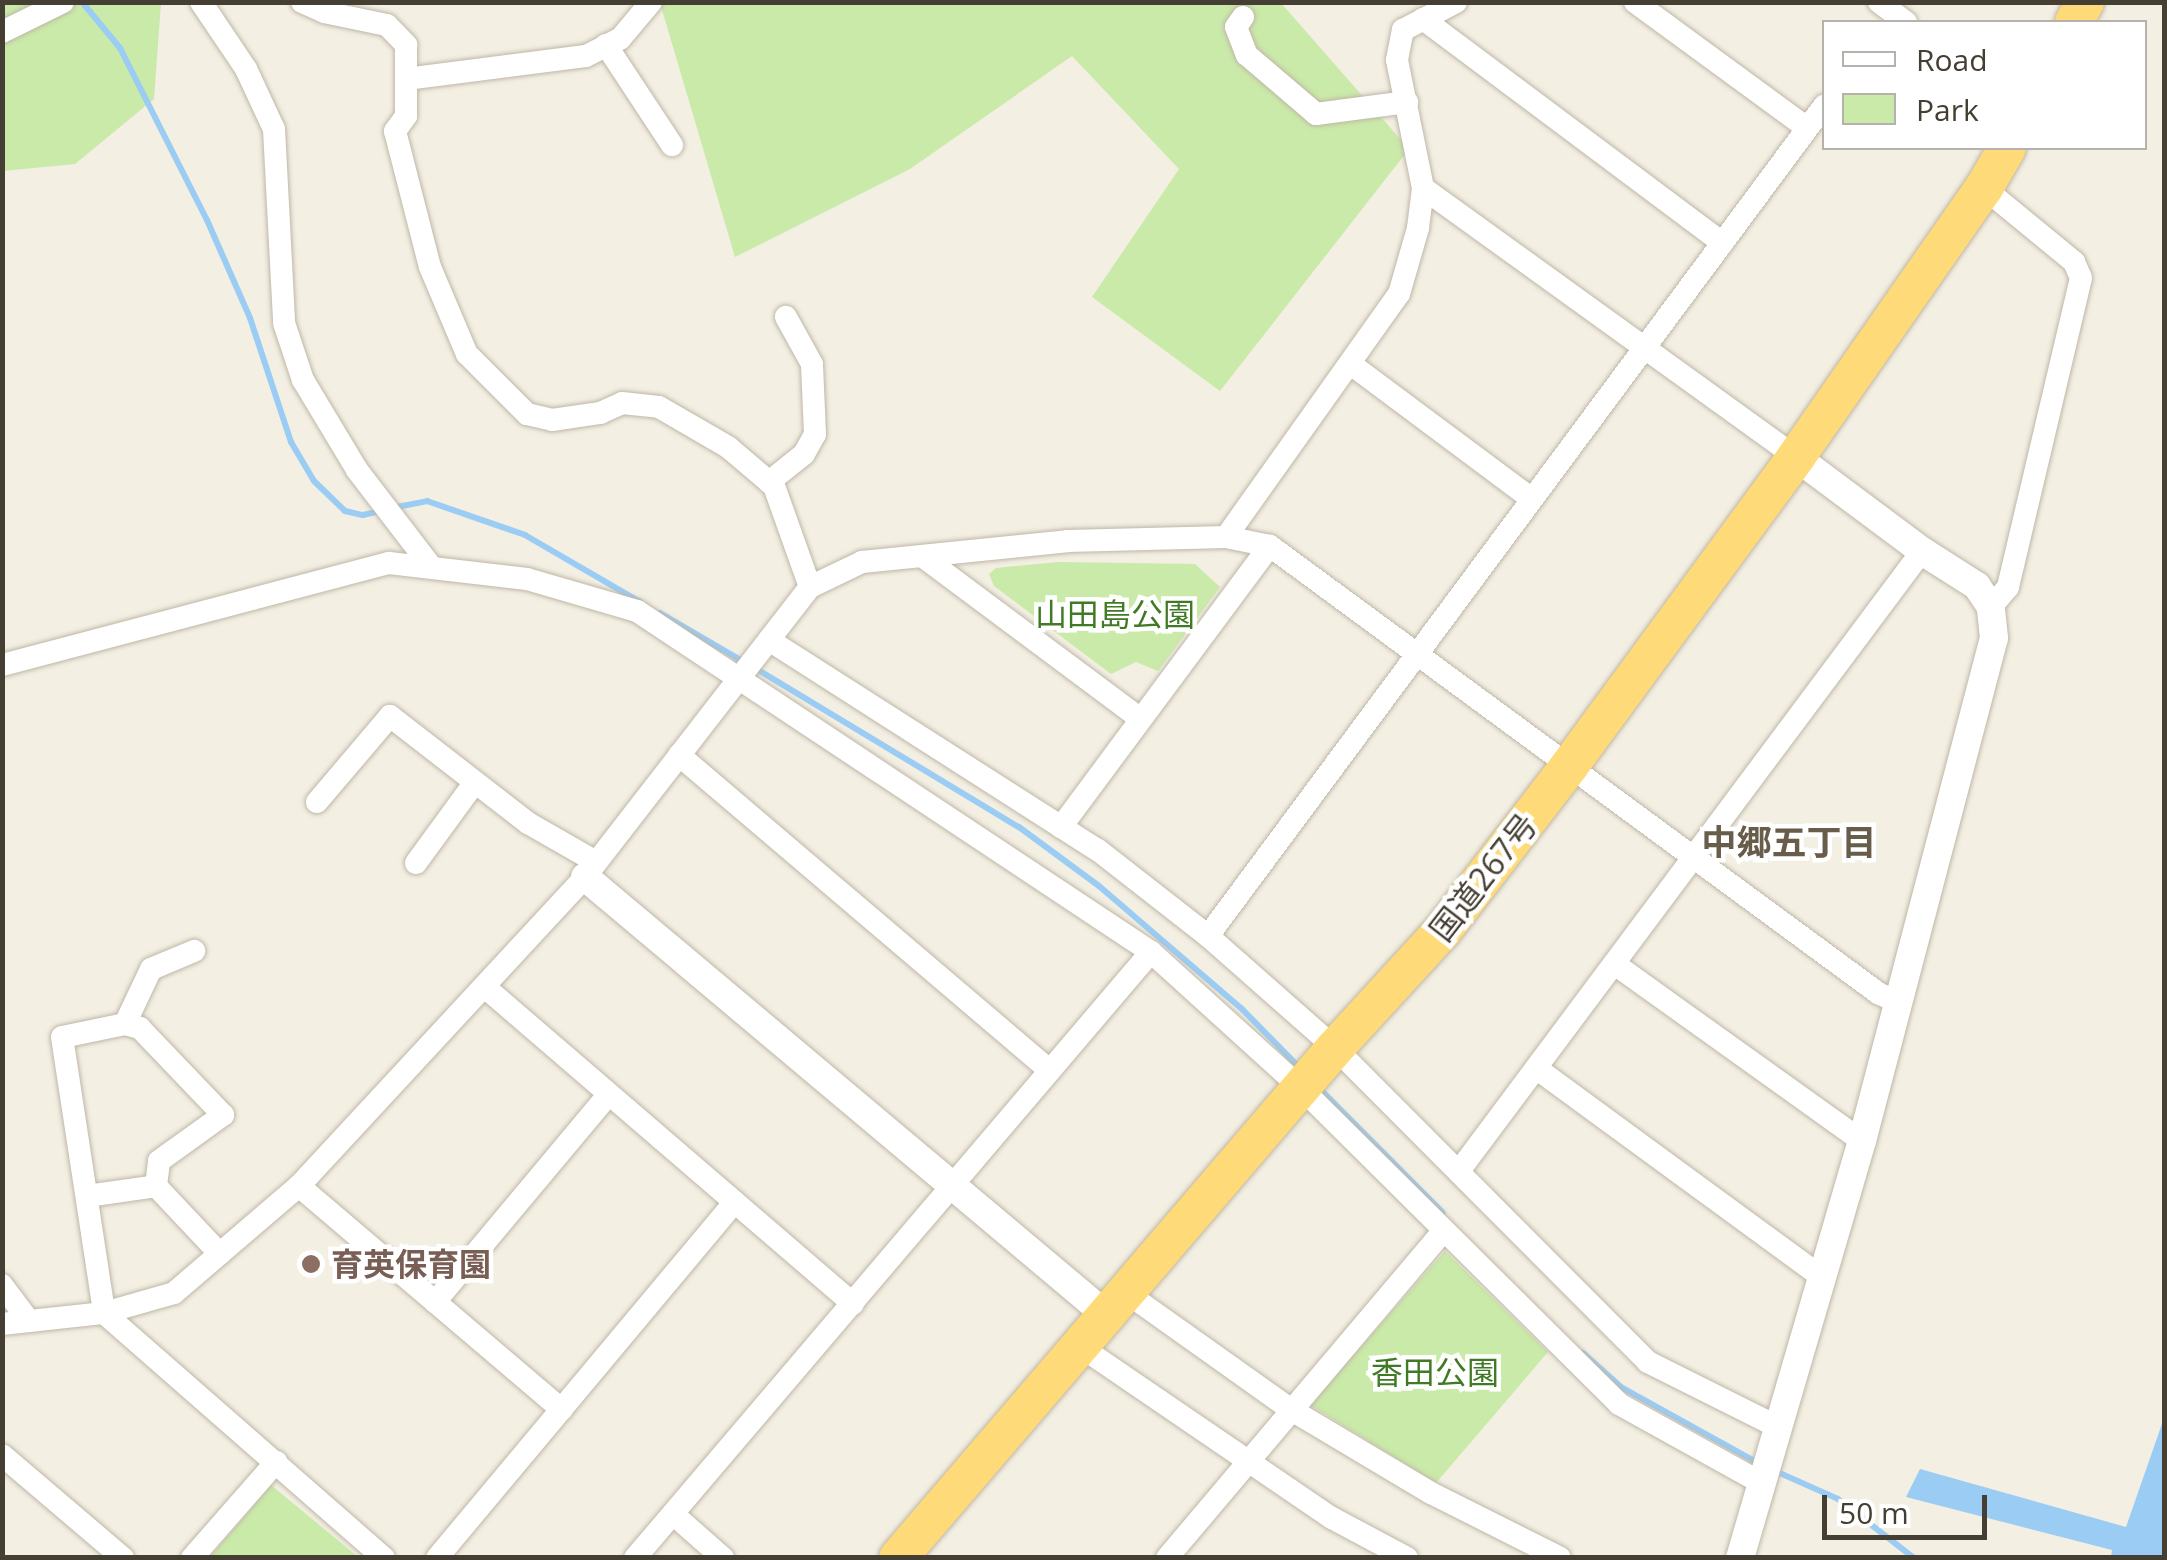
<!DOCTYPE html>
<meta charset="utf-8">
<style>
body{margin:0}
#map{position:relative;width:2167px;height:1560px;overflow:hidden;background:#f3efe3;font-family:"Open Sans","Noto Sans JP",sans-serif}
div>[style]{position:absolute}
.green>*{inset:0;background:#caeaa9}
.water>*{inset:0;background:#9bccf4}
.stream>*{height:6px;margin:-3px;padding:0 3px;transform-origin:3px;border-radius:3px;background:#9bccf4}
.roads{filter:drop-shadow(0 0 2px #bfb7a6) drop-shadow(0 0 2px #bfb7a6)}
.minor>*{height:22px;margin:-11px;padding:0 11px;transform-origin:11px;border-radius:11px;background:#fff}
.tertiary>*{height:28px;margin:-14px;padding:0 14px;transform-origin:14px;border-radius:14px;background:#fff}
.trunk>*{height:38px;margin:-19px;padding:0 19px;transform-origin:19px;border-radius:19px;background:#ffda79}
.dots>*{width:28px;height:28px;translate:-50% -50%;box-sizing:border-box;border:5px solid #fff;border-radius:50%}
span{translate:-50% -50%;white-space:nowrap;text-align:center;line-height:1.15;-webkit-text-stroke:9px #fff;paint-order:stroke}
.park-label{font-size:32px;color:#417a24}
.street-label{font-size:32px;color:#453f33}
.education-label{font-size:32px;color:#785e54;font-weight:700}
.left{translate:0 -50%;text-align:left}
.neighbourhood-label{font-size:35px;color:#685d4a;font-weight:700}
.frame{position:absolute;inset:0;border:5px solid #453f33;pointer-events:none}
.legend{position:absolute;left:1822px;top:20px;width:325px;height:130px;box-sizing:border-box;background:#fff;border:2px solid #b5b2ad;margin:0;padding:12px 18px;list-style:none;font-size:30px;color:#453f33}
.legend li{display:flex;align-items:center;gap:20px;height:50px}
.legend b{width:50px;border:2px solid #b5b2ad}
.scale{position:absolute;left:1822px;top:1495px;width:165px;height:45px;box-sizing:border-box;border:5px solid #453f33;border-top:0;padding-left:12px;font-size:30px;line-height:35px;white-space:nowrap;color:#453f33;-webkit-text-stroke:8px #fff;paint-order:stroke}
</style>
<div id="map">
<div class="green">
<i style="clip-path:polygon(12px 2px,161px 3px,154px 99px,75px 164px,3px 171px,2px 7px)"></i>
<i style="clip-path:polygon(660px 3px,1281px 3px,1409px 149px,1220px 391px,1092px 297px,1179px 169px,1072px 56px,910px 169px,735px 257px)"></i>
<i style="clip-path:polygon(1058px 562px,1195px 564px,1220px 587px,1158px 671px,1136px 662px,1111px 674px,994px 586px,989px 574px,996px 568px)"></i>
<i style="clip-path:polygon(1445px 1251px,1548px 1352px,1436px 1483px,1310px 1405px)"></i>
<i style="clip-path:polygon(271px 1485px,358px 1557px,210px 1557px)"></i>
</div>
<div class="water">
<i style="clip-path:polygon(2164px 1418px,2164px 1557px,2111px 1557px,2112px 1550px,1906px 1497px,1920px 1469px,2126px 1527px)"></i>
</div>
<div class="stream">
<i style="left:82px;top:2px;width:60px;rotate:50.4deg"></i>
<i style="left:120px;top:48px;width:193px;rotate:63.2deg"></i>
<i style="left:207px;top:220px;width:107px;rotate:66.3deg"></i>
<i style="left:250px;top:318px;width:131px;rotate:71.7deg"></i>
<i style="left:291px;top:442px;width:45px;rotate:59.5deg"></i>
<i style="left:314px;top:481px;width:43px;rotate:44.1deg"></i>
<i style="left:345px;top:511px;width:18px;rotate:13deg"></i>
<i style="left:363px;top:515px;width:17px;rotate:-13deg"></i>
<i style="left:392px;top:508px;width:36px;rotate:-11deg"></i>
<i style="left:427px;top:501px;width:104px;rotate:19.1deg"></i>
<i style="left:525px;top:535px;width:133px;rotate:30.2deg"></i>
<i style="left:660px;top:613px;width:97px;rotate:30.3deg"></i>
<i style="left:755px;top:668px;width:308px;rotate:31.1deg"></i>
<i style="left:1019px;top:827px;width:99px;rotate:36.4deg"></i>
<i style="left:1099px;top:886px;width:189px;rotate:40.7deg"></i>
<i style="left:1242px;top:1009px;width:81px;rotate:45.5deg"></i>
<i style="left:1318px;top:1087px;width:177px;rotate:45.2deg"></i>
<i style="left:1583px;top:1353px;width:51px;rotate:41.8deg"></i>
<i style="left:1621px;top:1387px;width:161px;rotate:29deg"></i>
<i style="left:1773px;top:1470px;width:71px;rotate:24deg"></i>
<i style="left:1838px;top:1499px;width:96px;rotate:37.8deg"></i>
</div>
<div class="roads">
<div class="minor">
<i style="left:201px;top:2px;width:81px;rotate:56.1deg"></i>
<i style="left:246px;top:69px;width:66px;rotate:65deg"></i>
<i style="left:274px;top:129px;width:194px;rotate:87deg"></i>
<i style="left:284px;top:323px;width:60px;rotate:71.6deg"></i>
<i style="left:303px;top:380px;width:105px;rotate:59deg"></i>
<i style="left:357px;top:470px;width:120px;rotate:52.5deg"></i>
<i style="left:302px;top:2px;width:24px;rotate:24deg"></i>
<i style="left:324px;top:12px;width:64px;rotate:11.7deg"></i>
<i style="left:387px;top:25px;width:28px;rotate:46deg"></i>
<i style="left:406px;top:45px;width:71px;rotate:90deg"></i>
<i style="left:406px;top:116px;width:19px;rotate:126deg"></i>
<i style="left:395px;top:131px;width:140px;rotate:75.6deg"></i>
<i style="left:430px;top:267px;width:95px;rotate:67deg"></i>
<i style="left:467px;top:354px;width:85px;rotate:45deg"></i>
<i style="left:527px;top:414px;width:26px;rotate:13deg"></i>
<i style="left:552px;top:420px;width:49px;rotate:-8.3deg"></i>
<i style="left:600px;top:413px;width:24px;rotate:-24deg"></i>
<i style="left:622px;top:403px;width:37px;rotate:6deg"></i>
<i style="left:659px;top:407px;width:80px;rotate:30.1deg"></i>
<i style="left:728px;top:447px;width:60px;rotate:40.3deg"></i>
<i style="left:774px;top:486px;width:107px;rotate:70.4deg"></i>
<i style="left:1635px;top:2px;width:213px;rotate:36.2deg"></i>
<i style="left:1879px;top:2px;width:34px;rotate:37deg"></i>
<i style="left:1243px;top:17px;width:12px;rotate:125deg"></i>
<i style="left:1236px;top:27px;width:30px;rotate:69deg"></i>
<i style="left:1247px;top:55px;width:91px;rotate:40.5deg"></i>
<i style="left:1316px;top:114px;width:92px;rotate:-7.5deg"></i>
<i style="left:1423px;top:19px;width:374px;rotate:36.8deg"></i>
<i style="left:2px;top:32px;width:68px;rotate:-26.2deg"></i>
<i style="left:606px;top:45px;width:120px;rotate:56.6deg"></i>
<i style="left:406px;top:79px;width:181px;rotate:-7.3deg"></i>
<i style="left:586px;top:56px;width:38px;rotate:-27deg"></i>
<i style="left:620px;top:39px;width:48px;rotate:-50deg"></i>
<i style="left:1423px;top:188px;width:460px;rotate:35.8deg"></i>
<i style="left:1984px;top:188px;width:117px;rotate:39.4deg"></i>
<i style="left:2074px;top:262px;width:17px;rotate:66deg"></i>
<i style="left:2081px;top:278px;width:318px;rotate:103.3deg"></i>
<i style="left:2008px;top:587px;width:26px;rotate:130deg"></i>
<i style="left:1352px;top:365px;width:224px;rotate:36.7deg"></i>
<i style="left:769px;top:482px;width:45px;rotate:-38.7deg"></i>
<i style="left:804px;top:454px;width:23px;rotate:-61deg"></i>
<i style="left:815px;top:434px;width:70px;rotate:-92.5deg"></i>
<i style="left:812px;top:364px;width:54px;rotate:-119deg"></i>
<i style="left:1226px;top:537px;width:298px;rotate:-54.6deg"></i>
<i style="left:1399px;top:294px;width:69px;rotate:-73.9deg"></i>
<i style="left:1418px;top:228px;width:40px;rotate:-82.9deg"></i>
<i style="left:1423px;top:188px;width:131px;rotate:-101.5deg"></i>
<i style="left:1397px;top:60px;width:31px;rotate:-79deg"></i>
<i style="left:1403px;top:30px;width:60px;rotate:-27.8deg"></i>
<i style="left:922px;top:556px;width:271px;rotate:36.7deg"></i>
<i style="left:769px;top:640px;width:390px;rotate:32.6deg"></i>
<i style="left:1098px;top:850px;width:140px;rotate:38deg"></i>
<i style="left:1208px;top:936px;width:169px;rotate:41.4deg"></i>
<i style="left:1335px;top:1048px;width:443px;rotate:45.1deg"></i>
<i style="left:1648px;top:1362px;width:143px;rotate:26.6deg"></i>
<i style="left:2px;top:665px;width:400px;rotate:-14.8deg"></i>
<i style="left:389px;top:563px;width:139px;rotate:6.6deg"></i>
<i style="left:527px;top:579px;width:115px;rotate:16.2deg"></i>
<i style="left:637px;top:611px;width:617px;rotate:33.56deg"></i>
<i style="left:1151px;top:952px;width:202px;rotate:42.2deg"></i>
<i style="left:1301px;top:1088px;width:448px;rotate:44.8deg"></i>
<i style="left:1619px;top:1404px;width:161px;rotate:29deg"></i>
<i style="left:679px;top:755px;width:487px;rotate:40.4deg"></i>
<i style="left:317px;top:802px;width:113px;rotate:-49.7deg"></i>
<i style="left:390px;top:716px;width:175px;rotate:37.8deg"></i>
<i style="left:528px;top:823px;width:78px;rotate:29.8deg"></i>
<i style="left:1061px;top:827px;width:350px;rotate:-53.4deg"></i>
<i style="left:416px;top:863px;width:100px;rotate:-53.9deg"></i>
<i style="left:1208px;top:936px;width:1034px;rotate:-53.42deg"></i>
<i style="left:1616px;top:965px;width:302px;rotate:35.6deg"></i>
<i style="left:486px;top:988px;width:484px;rotate:40.7deg"></i>
<i style="left:125px;top:1024px;width:61px;rotate:-64.7deg"></i>
<i style="left:151px;top:969px;width:47px;rotate:-22.7deg"></i>
<i style="left:1536px;top:1068px;width:352px;rotate:36.2deg"></i>
<i style="left:1459px;top:1171px;width:774px;rotate:-53.25deg"></i>
<i style="left:156px;top:1186px;width:93px;rotate:46.7deg"></i>
<i style="left:299px;top:1186px;width:345px;rotate:40.4deg"></i>
<i style="left:87px;top:1196px;width:70px;rotate:-8.2deg"></i>
<i style="left:156px;top:1186px;width:25px;rotate:-83deg"></i>
<i style="left:159px;top:1161px;width:79px;rotate:-35.7deg"></i>
<i style="left:223px;top:1115px;width:120px;rotate:-133.7deg"></i>
<i style="left:140px;top:1028px;width:16px;rotate:-165deg"></i>
<i style="left:125px;top:1024px;width:64px;rotate:168.3deg"></i>
<i style="left:62px;top:1037px;width:279px;rotate:81.3deg"></i>
<i style="left:104px;top:1313px;width:372px;rotate:41.2deg"></i>
<i style="left:2px;top:1285px;width:45px;rotate:53.1deg"></i>
<i style="left:1124px;top:1291px;width:204px;rotate:35.4deg"></i>
<i style="left:1290px;top:1409px;width:164px;rotate:30.8deg"></i>
<i style="left:1431px;top:1493px;width:144px;rotate:26.7deg"></i>
<i style="left:435px;top:1302px;width:268px;rotate:-50.1deg"></i>
<i style="left:2px;top:1324px;width:103px;rotate:-6.2deg"></i>
<i style="left:104px;top:1313px;width:73px;rotate:-15.9deg"></i>
<i style="left:174px;top:1293px;width:165px;rotate:-40.6deg"></i>
<i style="left:299px;top:1186px;width:421px;rotate:-47.2deg"></i>
<i style="left:585px;top:877px;width:367px;rotate:-52.2deg"></i>
<i style="left:810px;top:587px;width:58px;rotate:-25.7deg"></i>
<i style="left:862px;top:562px;width:206px;rotate:-5.8deg"></i>
<i style="left:1067px;top:541px;width:159px;rotate:-1.4deg"></i>
<i style="left:1226px;top:537px;width:45px;rotate:11.6deg"></i>
<i style="left:1270px;top:546px;width:755px;rotate:36.32deg"></i>
<i style="left:1878px;top:993px;width:19px;rotate:25deg"></i>
<i style="left:1078px;top:1345px;width:307px;rotate:34.3deg"></i>
<i style="left:1332px;top:1518px;width:85px;rotate:28.1deg"></i>
<i style="left:2px;top:1455px;width:159px;rotate:40.4deg"></i>
<i style="left:673px;top:1514px;width:67px;rotate:41.3deg"></i>
<i style="left:192px;top:1558px;width:128px;rotate:-48.8deg"></i>
<i style="left:437px;top:1558px;width:464px;rotate:-50.1deg"></i>
<i style="left:635px;top:1558px;width:796px;rotate:-49.59deg"></i>
<i style="left:1167px;top:1558px;width:426px;rotate:-49.8deg"></i>
</div>
<div class="tertiary">
<i style="left:585px;top:877px;width:679px;rotate:40.04deg"></i>
<i style="left:1740px;top:1558px;width:434px;rotate:-73.7deg"></i>
<i style="left:1862px;top:1141px;width:520px;rotate:-75.3deg"></i>
<i style="left:1994px;top:638px;width:31px;rotate:-96deg"></i>
<i style="left:1991px;top:607px;width:25px;rotate:-124deg"></i>
<i style="left:1977px;top:586px;width:65px;rotate:-147.5deg"></i>
<i style="left:1922px;top:551px;width:157px;rotate:-143.3deg"></i>
</div>
<div class="trunk">
<i style="left:2074px;top:22px;width:23px;rotate:-61deg"></i>
<i style="left:898px;top:1558px;width:672px;rotate:-49.41deg"></i>
<i style="left:1335px;top:1048px;width:160px;rotate:-47.5deg"></i>
<i style="left:1443px;top:930px;width:208px;rotate:-52.4deg"></i>
<i style="left:1570px;top:765px;width:382px;rotate:-53.7deg"></i>
<i style="left:1796px;top:457px;width:328px;rotate:-55.1deg"></i>
<i style="left:1984px;top:188px;width:46px;rotate:-60.1deg"></i>
</div>
</div>
<div class="dots">
<i style="left:311px;top:1264px;background:#8d6e63"></i>
</div>
<div class="park-label">
<span style="left:1115px;top:614px">山田島公園</span>
<span style="left:1435px;top:1372px">香田公園</span>
</div>
<div class="street-label">
<span style="left:1483px;top:877px;rotate:-52deg">国道267号</span>
</div>
<div class="education-label">
<span class="left" style="left:331px;top:1264px">育英保育園</span>
</div>
<div class="neighbourhood-label">
<span style="left:1789px;top:842px">中郷五丁目</span>
</div>
<div class="frame"></div>
<ul class="legend">
<li><b style="height:12px;background:#fff"></b>Road</li>
<li><b style="height:28px;background:#caeaa9"></b>Park</li>
</ul>
<div class="scale">50 m</div>
</div>
